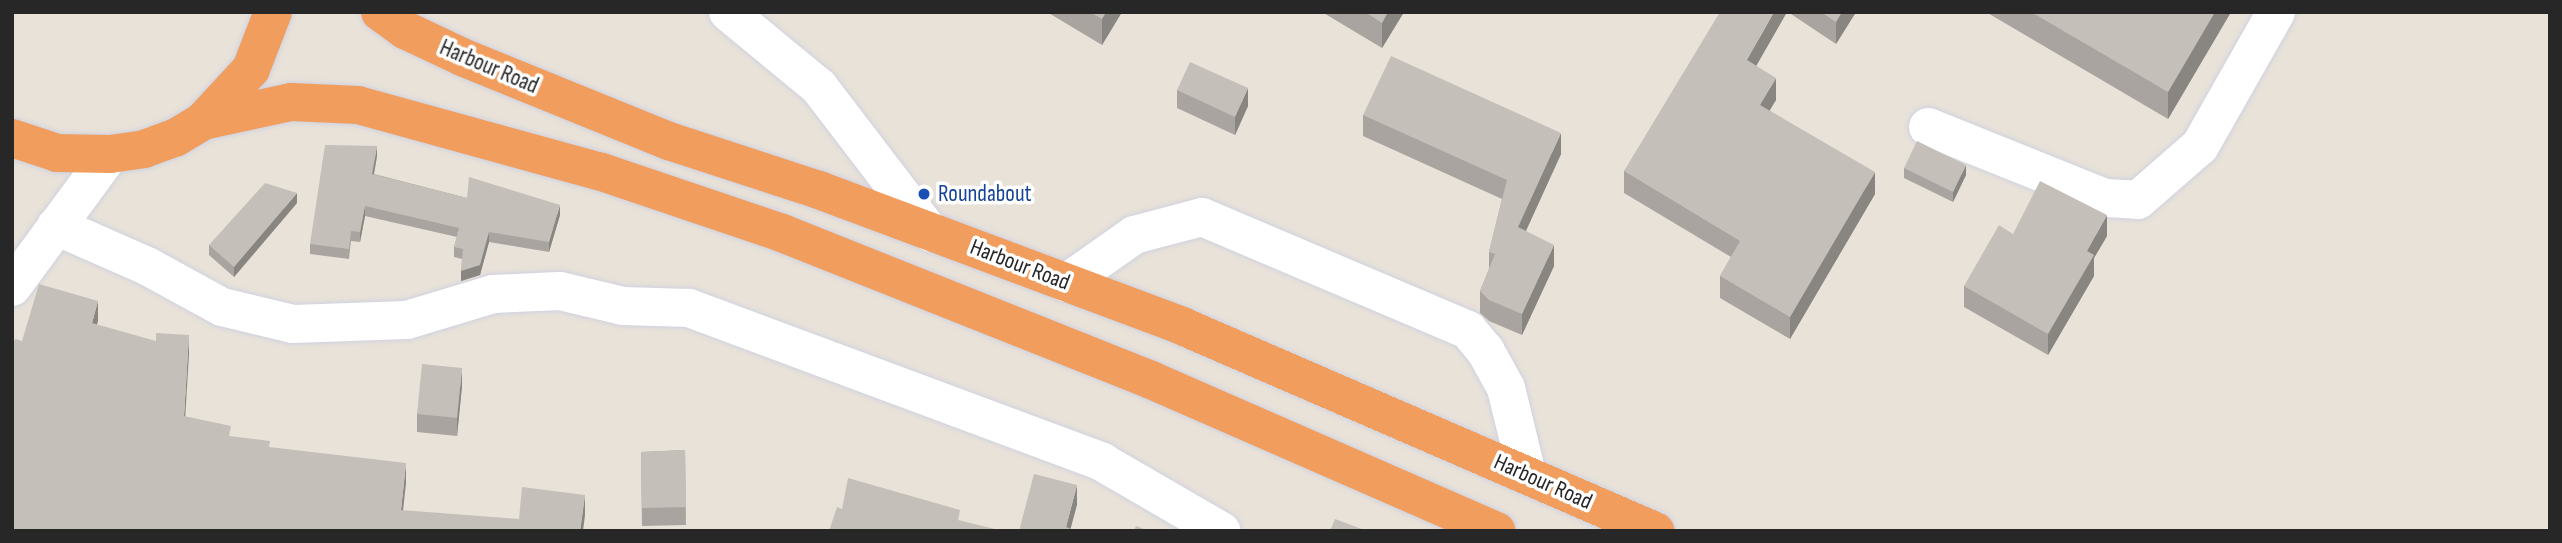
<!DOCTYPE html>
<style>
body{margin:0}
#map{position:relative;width:2562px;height:543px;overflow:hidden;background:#e9e2d9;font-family:"Sofia Sans Condensed",sans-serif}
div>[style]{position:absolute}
.roads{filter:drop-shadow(0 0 2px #cfd2df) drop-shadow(0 0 2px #cfd2df)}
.minor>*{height:38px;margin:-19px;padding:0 19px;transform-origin:19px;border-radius:19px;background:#fff}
.highway>*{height:38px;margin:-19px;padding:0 19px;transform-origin:19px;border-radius:19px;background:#f19d5d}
.wall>*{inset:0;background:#a9a49f}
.shaded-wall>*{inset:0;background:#898682}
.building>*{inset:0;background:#c4bfb9}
.dots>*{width:19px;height:19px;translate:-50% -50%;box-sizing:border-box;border:4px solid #fff;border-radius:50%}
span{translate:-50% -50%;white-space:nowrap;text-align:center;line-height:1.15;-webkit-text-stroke:7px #fff;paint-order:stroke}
.street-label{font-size:23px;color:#272727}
.transit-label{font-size:23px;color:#164399}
.left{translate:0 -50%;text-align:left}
.frame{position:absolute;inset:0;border:14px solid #272727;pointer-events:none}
</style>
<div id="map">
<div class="roads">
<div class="minor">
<i style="left:728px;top:12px;width:118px;rotate:39.5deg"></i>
<i style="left:819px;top:87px;width:183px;rotate:52.6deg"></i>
<i style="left:1928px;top:127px;width:191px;rotate:21.9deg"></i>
<i style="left:2105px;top:198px;width:33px;rotate:3deg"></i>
<i style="left:2138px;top:200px;width:82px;rotate:-41.1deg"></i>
<i style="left:2200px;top:146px;width:154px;rotate:-60.4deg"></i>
<i style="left:56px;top:226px;width:99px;rotate:23.7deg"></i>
<i style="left:147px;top:266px;width:85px;rotate:28.7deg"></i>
<i style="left:222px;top:307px;width:73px;rotate:13.5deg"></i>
<i style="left:293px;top:324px;width:114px;rotate:-2deg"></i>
<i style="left:407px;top:320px;width:90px;rotate:-16.8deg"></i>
<i style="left:493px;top:294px;width:67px;rotate:-2.6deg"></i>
<i style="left:560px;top:291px;width:65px;rotate:13.4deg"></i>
<i style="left:623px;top:306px;width:66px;rotate:1.7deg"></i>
<i style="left:689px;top:308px;width:441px;rotate:20.4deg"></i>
<i style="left:1102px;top:462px;width:138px;rotate:30.1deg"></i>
<i style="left:1066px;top:283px;width:83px;rotate:-35.2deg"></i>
<i style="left:1134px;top:235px;width:70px;rotate:-14.8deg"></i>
<i style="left:1202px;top:217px;width:289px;rotate:23deg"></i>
<i style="left:1468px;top:330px;width:26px;rotate:50deg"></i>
<i style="left:1485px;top:350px;width:43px;rotate:61.1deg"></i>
<i style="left:1506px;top:388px;width:89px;rotate:76.3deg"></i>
<i style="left:12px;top:287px;width:165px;rotate:-53.6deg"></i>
</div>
<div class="highway">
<i style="left:380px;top:12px;width:31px;rotate:36deg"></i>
<i style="left:405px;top:30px;width:63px;rotate:25.3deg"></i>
<i style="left:462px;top:57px;width:223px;rotate:22.1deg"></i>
<i style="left:669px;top:141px;width:158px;rotate:18.1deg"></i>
<i style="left:819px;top:190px;width:388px;rotate:20.5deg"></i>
<i style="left:1182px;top:326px;width:516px;rotate:23.43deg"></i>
<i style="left:203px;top:121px;width:90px;rotate:-12.2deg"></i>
<i style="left:291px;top:102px;width:67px;rotate:2.6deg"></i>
<i style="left:358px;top:105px;width:253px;rotate:15.4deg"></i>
<i style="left:602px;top:172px;width:190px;rotate:18.7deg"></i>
<i style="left:782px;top:233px;width:397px;rotate:21.7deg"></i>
<i style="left:1151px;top:380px;width:377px;rotate:23.6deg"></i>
<i style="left:12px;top:138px;width:47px;rotate:18.4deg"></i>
<i style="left:57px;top:153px;width:53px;rotate:1.1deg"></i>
<i style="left:110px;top:154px;width:34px;rotate:-8deg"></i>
<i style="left:144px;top:149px;width:33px;rotate:-20deg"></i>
<i style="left:175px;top:138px;width:33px;rotate:-31deg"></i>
<i style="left:203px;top:121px;width:71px;rotate:-47.3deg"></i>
<i style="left:251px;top:69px;width:61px;rotate:-68.9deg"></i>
</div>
</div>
<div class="wall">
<i style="clip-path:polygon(1047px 12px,1122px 12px,1102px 45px)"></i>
<i style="clip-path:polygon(1322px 12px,1404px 12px,1382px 48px)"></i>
<i style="clip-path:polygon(1787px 12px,1756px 66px,1776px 100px,1769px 110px,1875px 194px,1790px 339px,1720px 298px,1720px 276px,1731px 257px,1624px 193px,1624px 171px)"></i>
<i style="clip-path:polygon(1788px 12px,1856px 12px,1836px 44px)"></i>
<i style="clip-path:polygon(1986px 12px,2231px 12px,2168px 119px)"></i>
<i style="clip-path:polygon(1177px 90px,1248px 106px,1235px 135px,1177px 108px)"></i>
<i style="clip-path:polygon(1363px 115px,1561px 154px,1526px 231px,1554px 266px,1522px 335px,1489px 321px,1480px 313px,1480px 291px,1489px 269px,1489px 252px,1502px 199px,1363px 136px)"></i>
<i style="clip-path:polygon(377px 156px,374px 174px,467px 198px,560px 215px,549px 252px,489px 242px,480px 275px,461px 281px,462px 259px,454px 257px,454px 247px,457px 237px,365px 216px,360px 242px,351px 241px,349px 259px,310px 254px,310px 244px)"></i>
<i style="clip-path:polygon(1904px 168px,1966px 175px,1953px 202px,1904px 178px)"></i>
<i style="clip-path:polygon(297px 203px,234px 277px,209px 255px,209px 245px)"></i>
<i style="clip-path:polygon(2013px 234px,2107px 236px,2094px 258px,2094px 276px,2048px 355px,1964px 307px,1964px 286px)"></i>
<i style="clip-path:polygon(462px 386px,457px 436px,417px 432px,417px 414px)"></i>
<i style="clip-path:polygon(685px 450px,686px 525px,642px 526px,641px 452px)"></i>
</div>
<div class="shaded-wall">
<i style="clip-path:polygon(1106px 12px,1122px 12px,1102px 45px,1102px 19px)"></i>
<i style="clip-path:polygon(1388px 12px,1404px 12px,1382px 48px,1382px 23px)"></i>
<i style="clip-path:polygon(1774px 12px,1787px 12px,1747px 82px,1747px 60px)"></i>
<i style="clip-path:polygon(1842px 12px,1856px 12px,1836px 44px,1836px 22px)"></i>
<i style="clip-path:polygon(2215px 12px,2231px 12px,2168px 119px,2168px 92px)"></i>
<i style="clip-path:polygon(1776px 78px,1776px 100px,1760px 127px,1760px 105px)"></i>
<i style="clip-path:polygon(1248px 88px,1248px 106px,1235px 135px,1235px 117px)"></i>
<i style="clip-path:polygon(1561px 133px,1561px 154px,1518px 248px,1518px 227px)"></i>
<i style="clip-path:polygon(377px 146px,377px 156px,372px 184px,372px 174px)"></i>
<i style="clip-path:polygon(1966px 165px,1966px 175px,1953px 202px,1953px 192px)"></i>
<i style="clip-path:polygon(1875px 172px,1875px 194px,1790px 339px,1790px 317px)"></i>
<i style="clip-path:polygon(297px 193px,297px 203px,234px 277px,234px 267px)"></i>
<i style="clip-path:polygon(560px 205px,560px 215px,549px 252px,549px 242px)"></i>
<i style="clip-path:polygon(365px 206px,365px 216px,360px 242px,360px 232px)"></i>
<i style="clip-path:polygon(2107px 215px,2107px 236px,2094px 258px,2094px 276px,2048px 355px,2048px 334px,2087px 251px)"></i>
<i style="clip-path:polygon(489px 232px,489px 242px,480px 275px,461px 281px,461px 271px)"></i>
<i style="clip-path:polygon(1554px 245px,1554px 266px,1522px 335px,1522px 314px)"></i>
<i style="clip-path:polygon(98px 301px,98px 321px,92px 343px,92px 323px)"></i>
<i style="clip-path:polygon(189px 335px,189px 355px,184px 436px,184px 416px)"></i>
<i style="clip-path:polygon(462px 368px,462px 386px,457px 436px,457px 418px)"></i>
<i style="clip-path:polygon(406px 463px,406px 483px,401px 530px,401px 510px)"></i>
<i style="clip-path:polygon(1077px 485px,1077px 505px,1070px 531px,1066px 527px)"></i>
<i style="clip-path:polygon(585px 495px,585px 515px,583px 531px,580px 531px)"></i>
</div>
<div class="building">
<i style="clip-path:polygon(1090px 12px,1106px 12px,1102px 19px)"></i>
<i style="clip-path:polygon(1365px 12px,1388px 12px,1382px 23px)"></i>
<i style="clip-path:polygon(1720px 12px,1774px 12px,1747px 60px,1776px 78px,1760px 105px,1875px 172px,1790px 317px,1720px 276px,1740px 241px,1624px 171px)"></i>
<i style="clip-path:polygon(1821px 12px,1842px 12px,1836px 22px)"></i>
<i style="clip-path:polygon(2031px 12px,2215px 12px,2168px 92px)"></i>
<i style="clip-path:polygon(1391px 56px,1561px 133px,1518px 227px,1554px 245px,1522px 314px,1489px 300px,1480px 291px,1495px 254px,1489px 252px,1507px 180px,1363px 115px)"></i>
<i style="clip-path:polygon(1190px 62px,1248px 88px,1235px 117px,1177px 90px)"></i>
<i style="clip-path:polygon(1917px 141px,1966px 165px,1953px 192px,1904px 168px)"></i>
<i style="clip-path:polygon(325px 145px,377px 146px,372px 174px,467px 198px,469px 177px,560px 205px,549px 242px,489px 232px,480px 265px,461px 271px,463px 249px,454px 247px,459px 228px,365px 206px,360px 232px,351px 231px,349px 249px,310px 244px)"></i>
<i style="clip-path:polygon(2040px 181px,2107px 215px,2087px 251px,2094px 255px,2048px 334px,1964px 286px,1999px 225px,2013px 234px)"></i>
<i style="clip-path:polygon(265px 183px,297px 193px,234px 267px,209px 245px)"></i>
<i style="clip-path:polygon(39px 284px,98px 301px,92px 323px,156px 341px,156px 333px,189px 335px,184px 416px,231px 426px,229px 436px,270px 441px,269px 447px,406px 463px,401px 510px,519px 519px,522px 487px,585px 495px,580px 531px,12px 531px,12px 348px,15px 339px,22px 341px)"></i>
<i style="clip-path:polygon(422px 364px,462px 368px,457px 418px,417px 414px)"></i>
<i style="clip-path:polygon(685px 450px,686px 507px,642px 508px,641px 452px)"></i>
<i style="clip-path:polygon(1034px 474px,1077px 485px,1066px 527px,1074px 530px,1074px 531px,1019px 531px)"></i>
<i style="clip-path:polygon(848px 478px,960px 510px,958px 520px,1003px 531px,829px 531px,837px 507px,842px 509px)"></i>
<i style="clip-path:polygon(1335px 519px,1367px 531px,1330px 531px)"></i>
<i style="clip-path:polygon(1136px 526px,1149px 531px,1134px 531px)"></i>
</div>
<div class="dots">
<i style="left:924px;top:194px;background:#1a4fb4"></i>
</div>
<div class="street-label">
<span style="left:489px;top:67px;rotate:23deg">Harbour Road</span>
<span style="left:1020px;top:265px;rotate:21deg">Harbour Road</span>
<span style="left:1543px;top:482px;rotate:24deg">Harbour Road</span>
</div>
<div class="transit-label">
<span class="left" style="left:938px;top:194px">Roundabout</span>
</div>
<div class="frame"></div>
</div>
